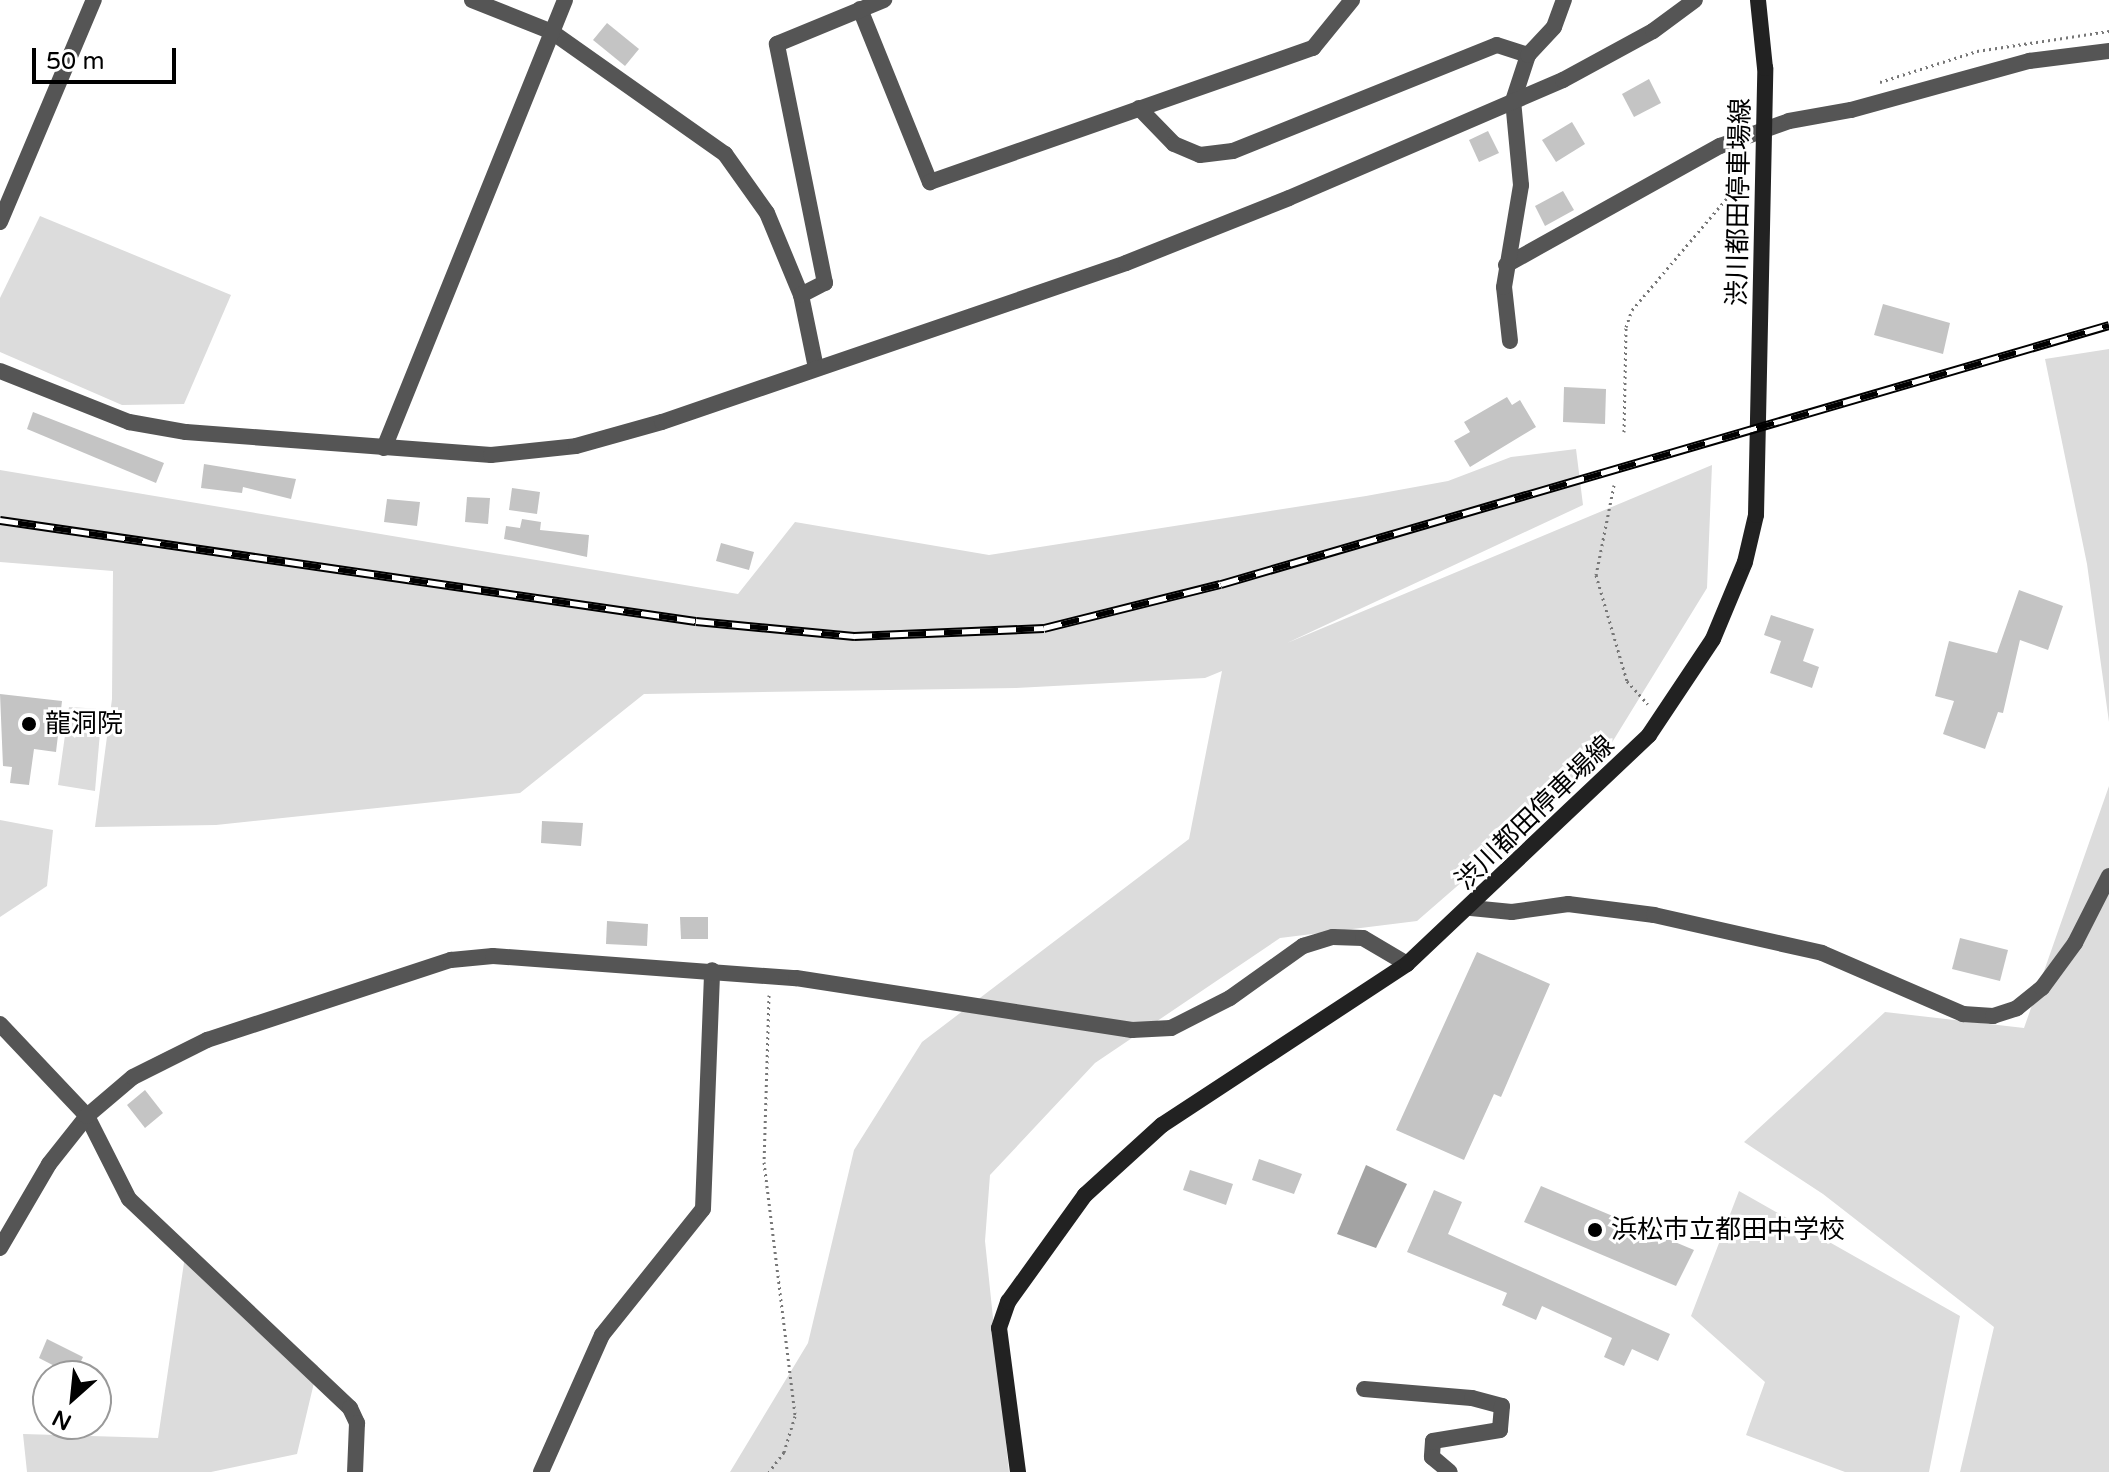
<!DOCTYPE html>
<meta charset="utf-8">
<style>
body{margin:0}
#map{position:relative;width:2109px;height:1472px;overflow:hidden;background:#fff;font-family:"Varela Round","Noto Sans JP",sans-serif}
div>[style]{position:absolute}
.green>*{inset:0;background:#dcdcdc}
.water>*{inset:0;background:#a3a3a3}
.building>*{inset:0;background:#c4c4c4}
.path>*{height:3px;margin-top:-1.5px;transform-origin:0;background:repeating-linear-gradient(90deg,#777 0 2px,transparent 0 6px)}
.minor>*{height:16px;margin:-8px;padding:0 8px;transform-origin:8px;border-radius:8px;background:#555}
.tertiary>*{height:16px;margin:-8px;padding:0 8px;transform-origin:8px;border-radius:8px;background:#555}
.secondary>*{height:16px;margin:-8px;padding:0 8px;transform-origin:8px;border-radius:8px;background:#222}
.rail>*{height:9px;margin-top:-4.5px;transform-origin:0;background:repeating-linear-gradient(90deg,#fff 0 18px,#000 0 36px);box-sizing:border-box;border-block:2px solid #000}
.dots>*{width:22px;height:22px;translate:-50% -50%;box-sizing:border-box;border:4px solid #fff;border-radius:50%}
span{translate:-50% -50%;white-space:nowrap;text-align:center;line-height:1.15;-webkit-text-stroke:6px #fff;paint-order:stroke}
.street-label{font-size:26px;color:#000}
.poi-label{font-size:26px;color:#000}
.left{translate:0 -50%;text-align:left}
.north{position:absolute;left:32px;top:1360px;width:80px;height:80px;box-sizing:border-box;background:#fff;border:2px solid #999;border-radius:50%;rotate:207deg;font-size:22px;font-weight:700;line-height:32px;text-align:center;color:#000}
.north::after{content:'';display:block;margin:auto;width:28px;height:36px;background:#000;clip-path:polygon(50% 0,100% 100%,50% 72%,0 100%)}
.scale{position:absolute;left:32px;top:48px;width:144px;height:36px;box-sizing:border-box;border:4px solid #000;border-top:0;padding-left:10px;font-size:24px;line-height:28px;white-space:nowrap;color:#000;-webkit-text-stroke:6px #fff;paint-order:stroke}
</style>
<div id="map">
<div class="green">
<i style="clip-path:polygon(40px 216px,231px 295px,184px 404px,122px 405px,0 352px,0 298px)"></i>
<i style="clip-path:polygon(2109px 349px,2109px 722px,2087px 564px,2045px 359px)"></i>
<i style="clip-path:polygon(1576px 449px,1583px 505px,1287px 643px,1712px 465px,1707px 588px,1600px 762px,1417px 921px,1280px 938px,1095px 1063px,990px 1175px,985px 1241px,1009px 1472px,730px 1472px,808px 1343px,854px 1150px,922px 1042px,1189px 839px,1222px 671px,1205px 678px,1016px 688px,644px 694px,520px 793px,216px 825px,95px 827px,112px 699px,113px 571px,0 562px,0 470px,738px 594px,795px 522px,989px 555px,1366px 496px,1448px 481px,1511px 457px)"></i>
<i style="clip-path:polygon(69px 707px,102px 709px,95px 791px,58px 785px)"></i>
<i style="clip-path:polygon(2109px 786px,2109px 1472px,1960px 1472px,1994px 1327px,1823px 1194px,1744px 1142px,1885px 1012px,2024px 1028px)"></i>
<i style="clip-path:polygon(0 820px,53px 830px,47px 886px,0 917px)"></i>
<i style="clip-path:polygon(1739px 1191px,1960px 1316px,1929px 1472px,1845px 1472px,1746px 1435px,1765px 1382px,1691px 1316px)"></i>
<i style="clip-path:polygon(185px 1256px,318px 1366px,297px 1454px,211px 1472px,27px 1472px,23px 1434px,158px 1438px)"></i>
</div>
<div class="water">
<i style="clip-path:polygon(1366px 1165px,1407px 1184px,1376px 1248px,1337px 1234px)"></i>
</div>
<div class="building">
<i style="clip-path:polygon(607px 23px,639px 49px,625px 66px,593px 40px)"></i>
<i style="clip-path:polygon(1649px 79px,1661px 103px,1634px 117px,1622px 94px)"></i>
<i style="clip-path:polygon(1572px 122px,1585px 144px,1556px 162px,1542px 140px)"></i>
<i style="clip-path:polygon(1488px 131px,1499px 153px,1479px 162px,1469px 140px)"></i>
<i style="clip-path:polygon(1563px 191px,1574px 210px,1545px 226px,1535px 206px)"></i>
<i style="clip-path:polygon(1883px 304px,1950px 323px,1943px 354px,1874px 335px)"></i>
<i style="clip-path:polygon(1564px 387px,1606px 389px,1605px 424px,1563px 422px)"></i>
<i style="clip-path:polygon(1507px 397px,1512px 405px,1520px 400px,1536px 427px,1470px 467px,1454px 441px,1470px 432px,1464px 422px)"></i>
<i style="clip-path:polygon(33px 412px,164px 463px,156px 483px,27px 429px)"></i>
<i style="clip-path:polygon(204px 464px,296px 479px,291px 499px,243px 487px,242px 493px,201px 488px)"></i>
<i style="clip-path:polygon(512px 488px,540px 492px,537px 514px,509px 510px)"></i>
<i style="clip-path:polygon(467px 497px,490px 498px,488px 524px,465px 522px)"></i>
<i style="clip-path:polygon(387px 499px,420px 502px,417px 526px,384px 522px)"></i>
<i style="clip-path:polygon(522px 519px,541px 522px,540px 530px,589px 535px,587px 557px,504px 539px,506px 526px,520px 528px)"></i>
<i style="clip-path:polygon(721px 543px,754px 552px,749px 570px,716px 561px)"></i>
<i style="clip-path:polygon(2019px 590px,2063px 606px,2048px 650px,2020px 640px,2003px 713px,1998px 712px,1985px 749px,1943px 734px,1954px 701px,1935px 696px,1949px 641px,1997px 653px)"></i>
<i style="clip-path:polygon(1771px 615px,1814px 629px,1803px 661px,1819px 667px,1812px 688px,1770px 673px,1781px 641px,1764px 635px)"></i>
<i style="clip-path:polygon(0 694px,62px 701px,56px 752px,34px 749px,29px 785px,10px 783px,12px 767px,3px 766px)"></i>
<i style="clip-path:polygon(542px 821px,583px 823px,581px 846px,541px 843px)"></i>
<i style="clip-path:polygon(680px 917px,708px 917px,708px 939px,681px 939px)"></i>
<i style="clip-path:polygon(607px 921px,648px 924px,647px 946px,606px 944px)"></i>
<i style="clip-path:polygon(1960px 938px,2008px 950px,2000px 981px,1952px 969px)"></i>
<i style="clip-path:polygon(1477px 952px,1550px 984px,1501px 1097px,1494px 1094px,1464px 1160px,1396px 1130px)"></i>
<i style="clip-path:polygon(145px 1090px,163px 1113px,145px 1128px,127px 1105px)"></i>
<i style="clip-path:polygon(1259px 1159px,1302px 1174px,1294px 1194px,1252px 1180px)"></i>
<i style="clip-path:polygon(1190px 1170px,1233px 1184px,1226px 1205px,1183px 1190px)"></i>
<i style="clip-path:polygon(1541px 1186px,1694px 1250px,1676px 1286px,1524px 1222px)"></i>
<i style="clip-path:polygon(1434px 1190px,1462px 1202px,1448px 1234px,1670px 1334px,1658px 1361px,1632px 1349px,1624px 1366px,1604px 1357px,1612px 1338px,1542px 1306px,1536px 1320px,1502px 1305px,1507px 1293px,1407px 1252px)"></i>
<i style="clip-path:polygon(47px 1339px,83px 1357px,74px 1376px,39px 1358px)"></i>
</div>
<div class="path">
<i style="left:1880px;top:82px;width:102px;rotate:-17.7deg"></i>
<i style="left:1977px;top:51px;width:134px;rotate:-8.6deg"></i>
<i style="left:1624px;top:432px;width:105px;rotate:-88.9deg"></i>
<i style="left:1626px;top:327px;width:18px;rotate:-71deg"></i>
<i style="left:1632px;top:310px;width:173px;rotate:-49.7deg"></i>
<i style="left:1614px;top:485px;width:92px;rotate:101.3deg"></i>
<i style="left:1596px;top:575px;width:110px;rotate:73.7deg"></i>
<i style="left:1627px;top:681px;width:31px;rotate:48deg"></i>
<i style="left:769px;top:995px;width:167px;rotate:91.7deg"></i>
<i style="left:764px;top:1162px;width:256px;rotate:83deg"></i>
<i style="left:795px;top:1416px;width:38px;rotate:107deg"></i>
<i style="left:784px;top:1452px;width:25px;rotate:127deg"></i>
</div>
<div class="minor">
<i style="left:472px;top:0;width:86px;rotate:21.8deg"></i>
<i style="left:552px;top:32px;width:212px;rotate:35.2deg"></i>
<i style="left:725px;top:154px;width:72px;rotate:54.6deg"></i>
<i style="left:767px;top:213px;width:89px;rotate:67.5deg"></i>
<i style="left:801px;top:295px;width:75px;rotate:78.4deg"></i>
<i style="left:860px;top:9px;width:187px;rotate:68deg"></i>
<i style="left:930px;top:182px;width:406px;rotate:-19.3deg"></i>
<i style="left:1313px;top:48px;width:62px;rotate:-50.9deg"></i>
<i style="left:1139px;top:108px;width:50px;rotate:45.8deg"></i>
<i style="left:1174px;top:144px;width:28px;rotate:23deg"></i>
<i style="left:1200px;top:155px;width:33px;rotate:-7deg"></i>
<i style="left:1233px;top:151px;width:284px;rotate:-21.9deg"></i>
<i style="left:1497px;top:45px;width:33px;rotate:18deg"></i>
<i style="left:1506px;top:265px;width:245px;rotate:-29.1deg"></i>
<i style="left:1720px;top:146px;width:73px;rotate:-19.9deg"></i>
<i style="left:1789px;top:121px;width:63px;rotate:-10.1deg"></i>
<i style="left:1851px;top:110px;width:185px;rotate:-15.4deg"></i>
<i style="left:2029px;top:61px;width:81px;rotate:-7.1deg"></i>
<i style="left:801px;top:295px;width:27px;rotate:-27deg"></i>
<i style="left:825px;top:283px;width:244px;rotate:-101.4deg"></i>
<i style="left:777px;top:44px;width:116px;rotate:-22.4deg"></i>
<i style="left:1510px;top:341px;width:54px;rotate:-96.3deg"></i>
<i style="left:1504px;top:287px;width:103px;rotate:-80.5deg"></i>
<i style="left:1521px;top:185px;width:84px;rotate:-95.4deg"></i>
<i style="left:1513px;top:101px;width:48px;rotate:-71.9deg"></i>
<i style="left:1528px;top:55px;width:38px;rotate:-47deg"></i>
<i style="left:1554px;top:27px;width:29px;rotate:-70deg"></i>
<i style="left:384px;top:448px;width:483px;rotate:-68deg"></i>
<i style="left:0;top:1024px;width:127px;rotate:46.6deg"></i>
<i style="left:87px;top:1116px;width:93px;rotate:63.2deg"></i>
<i style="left:129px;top:1199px;width:304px;rotate:43.4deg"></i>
<i style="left:350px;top:1408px;width:17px;rotate:65deg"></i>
<i style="left:357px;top:1423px;width:49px;rotate:92.3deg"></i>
<i style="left:1364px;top:1389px;width:108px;rotate:4.8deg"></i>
<i style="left:1472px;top:1398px;width:31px;rotate:15deg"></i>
<i style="left:1502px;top:1406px;width:24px;rotate:95deg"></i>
<i style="left:1500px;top:1430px;width:68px;rotate:170.7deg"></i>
<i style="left:1433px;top:1441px;width:16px;rotate:94deg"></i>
<i style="left:1432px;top:1457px;width:23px;rotate:40deg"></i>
<i style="left:541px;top:1472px;width:150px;rotate:-66deg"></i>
<i style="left:602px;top:1335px;width:161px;rotate:-51.3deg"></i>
<i style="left:703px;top:1209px;width:239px;rotate:-87.8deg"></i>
</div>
<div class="tertiary">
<i style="left:0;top:222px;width:241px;rotate:-67.1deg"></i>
<i style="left:0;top:371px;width:139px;rotate:21.6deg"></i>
<i style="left:129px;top:422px;width:58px;rotate:10deg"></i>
<i style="left:186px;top:432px;width:306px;rotate:4.3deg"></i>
<i style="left:491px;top:455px;width:85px;rotate:-6deg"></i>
<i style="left:576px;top:446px;width:89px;rotate:-15.6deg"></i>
<i style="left:662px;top:422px;width:490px;rotate:-18.9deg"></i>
<i style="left:1126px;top:263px;width:175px;rotate:-21.7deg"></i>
<i style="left:1289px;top:198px;width:298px;rotate:-23.3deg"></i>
<i style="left:1563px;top:80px;width:102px;rotate:-28.6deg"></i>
<i style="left:1653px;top:31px;width:52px;rotate:-36.4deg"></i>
<i style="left:1471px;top:908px;width:41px;rotate:5.6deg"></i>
<i style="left:1512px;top:912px;width:57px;rotate:-8.1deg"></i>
<i style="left:1568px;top:904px;width:87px;rotate:7.3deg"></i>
<i style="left:1654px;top:915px;width:172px;rotate:12.7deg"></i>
<i style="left:1822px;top:953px;width:154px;rotate:23.4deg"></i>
<i style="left:1963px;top:1014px;width:30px;rotate:4deg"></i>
<i style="left:1993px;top:1016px;width:25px;rotate:-18deg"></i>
<i style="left:2017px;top:1008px;width:32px;rotate:-39deg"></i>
<i style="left:2042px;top:988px;width:56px;rotate:-53.7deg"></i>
<i style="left:2075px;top:943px;width:75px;rotate:-63.1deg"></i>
<i style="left:0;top:1248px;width:97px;rotate:-59.7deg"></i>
<i style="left:49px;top:1164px;width:61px;rotate:-51.6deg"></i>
<i style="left:87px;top:1116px;width:60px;rotate:-40.3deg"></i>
<i style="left:133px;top:1077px;width:83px;rotate:-26.6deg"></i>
<i style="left:207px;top:1040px;width:257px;rotate:-18.2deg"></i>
<i style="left:451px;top:960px;width:42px;rotate:-5.4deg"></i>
<i style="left:493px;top:956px;width:304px;rotate:4.2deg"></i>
<i style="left:796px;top:978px;width:340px;rotate:8.8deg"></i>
<i style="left:1132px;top:1030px;width:39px;rotate:-3deg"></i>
<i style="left:1171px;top:1028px;width:66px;rotate:-27deg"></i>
<i style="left:1230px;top:998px;width:90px;rotate:-35.5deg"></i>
<i style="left:1303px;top:946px;width:31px;rotate:-17deg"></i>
<i style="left:1333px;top:937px;width:30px;rotate:2deg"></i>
<i style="left:1363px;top:938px;width:51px;rotate:30.6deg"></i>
</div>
<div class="secondary">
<i style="left:1018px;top:1472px;width:145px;rotate:-97.5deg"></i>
<i style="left:999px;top:1328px;width:28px;rotate:-71deg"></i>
<i style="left:1008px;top:1302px;width:132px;rotate:-54.3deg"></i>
<i style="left:1085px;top:1195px;width:104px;rotate:-42.3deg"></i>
<i style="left:1162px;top:1125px;width:293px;rotate:-33.3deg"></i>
<i style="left:1407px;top:964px;width:333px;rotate:-43.4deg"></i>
<i style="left:1649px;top:735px;width:115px;rotate:-56.3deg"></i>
<i style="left:1713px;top:639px;width:83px;rotate:-67.4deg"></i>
<i style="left:1745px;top:562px;width:48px;rotate:-76.8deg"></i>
<i style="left:1756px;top:515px;width:447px;rotate:-88.8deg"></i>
<i style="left:1765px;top:68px;width:68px;rotate:-95.9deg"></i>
</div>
<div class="rail">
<i style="left:0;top:520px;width:703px;rotate:8.26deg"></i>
<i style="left:696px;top:621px;width:159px;rotate:5.4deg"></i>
<i style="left:854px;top:636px;width:190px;rotate:-2.4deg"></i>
<i style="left:1044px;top:628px;width:182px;rotate:-14deg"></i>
<i style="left:1221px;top:584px;width:925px;rotate:-16.26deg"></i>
</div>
<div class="dots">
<i style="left:29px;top:724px;background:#000"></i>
<i style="left:1595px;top:1230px;background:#000"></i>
</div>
<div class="street-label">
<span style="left:1739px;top:202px;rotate:-89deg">渋川都田停車場線</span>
<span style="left:1535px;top:813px;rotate:-44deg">渋川都田停車場線</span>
</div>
<div class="poi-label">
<span class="left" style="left:45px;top:724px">龍洞院</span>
<span class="left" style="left:1611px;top:1230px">浜松市立都田中学校</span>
</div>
<div class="north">N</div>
<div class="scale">50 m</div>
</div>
